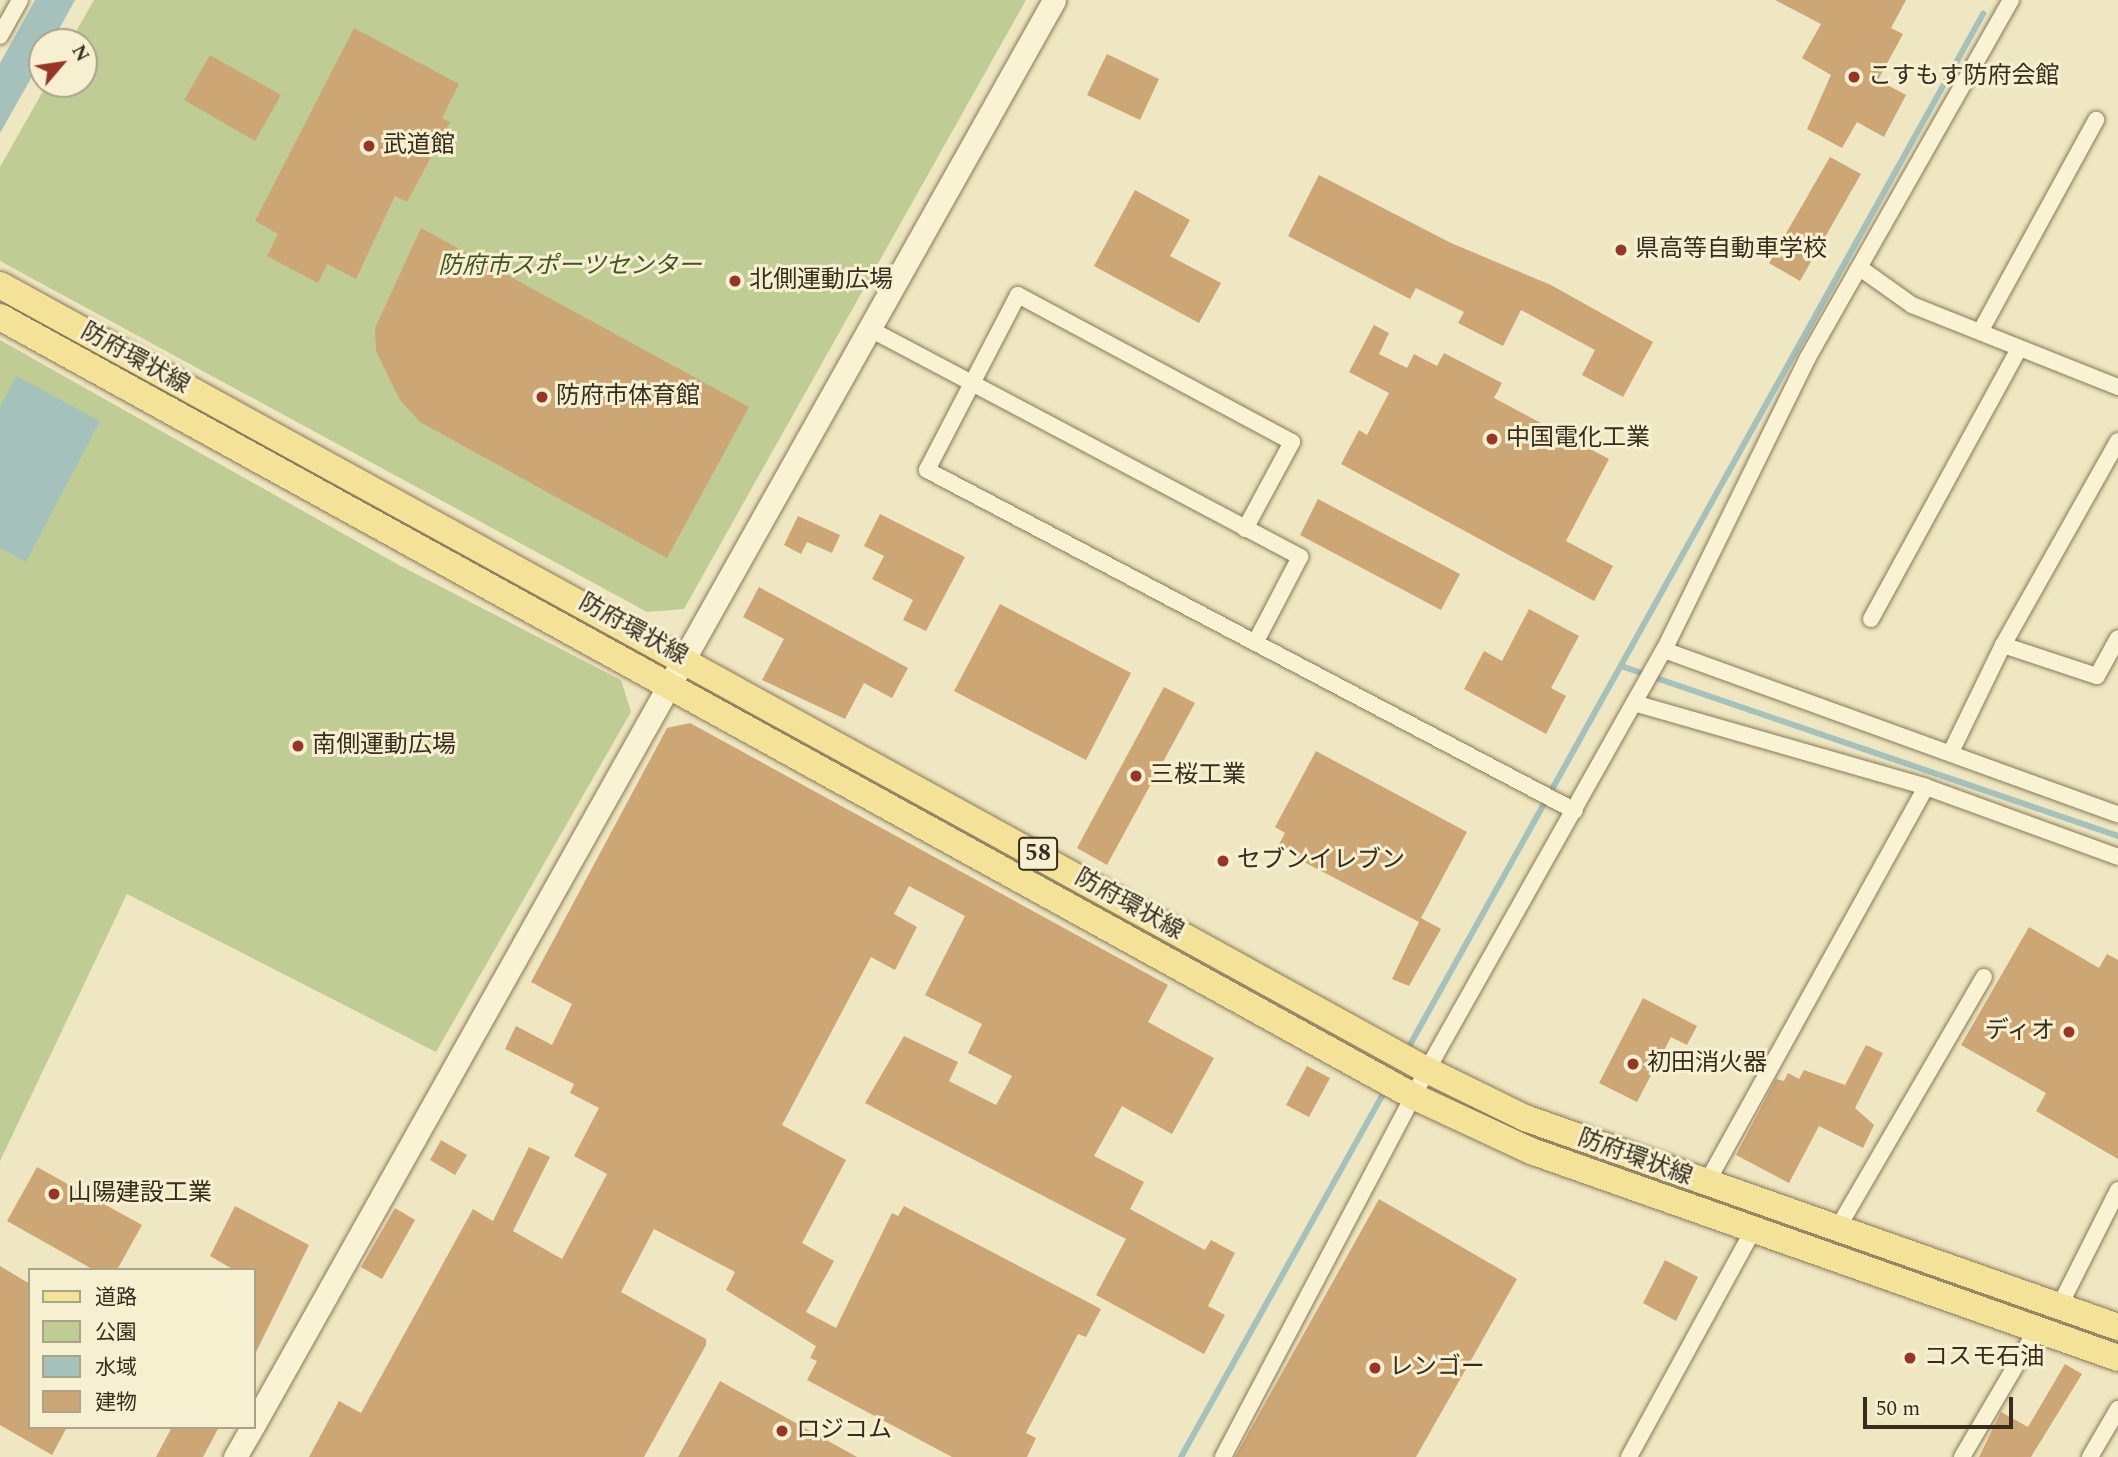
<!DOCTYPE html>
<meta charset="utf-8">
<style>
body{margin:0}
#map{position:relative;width:2118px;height:1457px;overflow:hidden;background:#efe7c1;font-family:Spectral,"Noto Sans JP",serif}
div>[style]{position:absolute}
.green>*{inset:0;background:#bfcd95}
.water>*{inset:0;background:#a4c1bc}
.stream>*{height:6px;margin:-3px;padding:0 3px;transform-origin:3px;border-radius:3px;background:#a4c1bc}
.building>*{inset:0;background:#cda676}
.roads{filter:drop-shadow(0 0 2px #887858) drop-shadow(0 0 2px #887858)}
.street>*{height:16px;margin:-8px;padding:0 8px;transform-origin:8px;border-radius:8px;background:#f9f3d4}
.secondary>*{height:23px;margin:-11.5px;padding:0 11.5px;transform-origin:11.5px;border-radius:11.5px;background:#f9f3d4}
.primary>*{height:26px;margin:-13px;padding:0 13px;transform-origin:13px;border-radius:13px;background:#f3e298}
.dots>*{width:19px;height:19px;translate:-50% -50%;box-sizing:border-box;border:4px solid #f6f0d1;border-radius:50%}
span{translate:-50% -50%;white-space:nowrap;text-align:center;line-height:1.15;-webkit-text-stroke:6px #f6f0d1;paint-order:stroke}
.shield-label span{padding:2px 5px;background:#f6f0d1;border:2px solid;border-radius:5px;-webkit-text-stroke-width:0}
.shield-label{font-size:23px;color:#382d1d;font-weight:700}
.poi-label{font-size:24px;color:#382d1d}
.left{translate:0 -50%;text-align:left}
.right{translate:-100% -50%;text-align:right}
.park-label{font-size:24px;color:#425423;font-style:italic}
.street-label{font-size:24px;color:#382d1d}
.legend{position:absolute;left:28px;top:1268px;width:228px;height:161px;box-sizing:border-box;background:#f6f0d1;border:2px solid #aaa289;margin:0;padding:9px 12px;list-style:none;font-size:21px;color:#382d1d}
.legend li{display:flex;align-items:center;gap:14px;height:35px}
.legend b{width:35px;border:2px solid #aaa289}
.north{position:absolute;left:28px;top:28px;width:70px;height:70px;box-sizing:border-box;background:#f6f0d1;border:2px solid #aaa289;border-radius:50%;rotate:61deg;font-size:19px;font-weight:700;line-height:28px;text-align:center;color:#382d1d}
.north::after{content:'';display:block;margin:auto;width:24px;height:32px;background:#983527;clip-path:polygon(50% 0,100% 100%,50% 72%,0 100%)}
.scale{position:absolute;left:1863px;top:1397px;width:150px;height:32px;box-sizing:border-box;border:4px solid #382d1d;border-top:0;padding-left:9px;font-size:21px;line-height:24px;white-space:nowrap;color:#382d1d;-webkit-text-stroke:5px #f6f0d1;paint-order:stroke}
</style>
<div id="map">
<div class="green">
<i style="clip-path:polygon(94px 0,1026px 0,684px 609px,647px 612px,0 261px,0 167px,47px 84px,84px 84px,84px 42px,70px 42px)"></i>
<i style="clip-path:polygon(0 340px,397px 564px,621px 680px,631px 712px,436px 1052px,127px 894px,0 1161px)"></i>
</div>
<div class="water">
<i style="clip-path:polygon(35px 0,75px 0,52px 42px,42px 42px,42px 59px,0 133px,0 63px)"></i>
<i style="clip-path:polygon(16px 376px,100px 421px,26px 562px,0 548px,0 407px)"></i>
</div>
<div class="stream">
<i style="left:1621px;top:666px;width:525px;rotate:18.88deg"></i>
<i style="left:1406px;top:1052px;width:1188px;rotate:-60.93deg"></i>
<i style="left:1181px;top:1457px;width:421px;rotate:-60.9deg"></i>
</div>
<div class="building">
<i style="clip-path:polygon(1775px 0,1906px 0,1891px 28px,1903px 34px,1878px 80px,1906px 95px,1884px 137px,1857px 122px,1842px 148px,1807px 129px,1831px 75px,1802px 58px,1821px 24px)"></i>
<i style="clip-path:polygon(354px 28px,459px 84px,442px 118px,450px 122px,407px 202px,395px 196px,356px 279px,327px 264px,318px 283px,267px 256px,278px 234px,255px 221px)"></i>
<i style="clip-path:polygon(1107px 54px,1159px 79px,1140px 120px,1087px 95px)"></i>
<i style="clip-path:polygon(210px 55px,281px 95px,255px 141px,184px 100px)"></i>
<i style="clip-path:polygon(1830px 157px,1861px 174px,1800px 281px,1769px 263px)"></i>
<i style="clip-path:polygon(1319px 175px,1451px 243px,1551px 285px,1653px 342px,1623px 397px,1582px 375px,1595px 350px,1521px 310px,1503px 346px,1458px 323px,1464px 312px,1416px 288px,1410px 299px,1288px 236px)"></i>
<i style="clip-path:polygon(1135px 190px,1190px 220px,1170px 256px,1221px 283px,1199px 323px,1094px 266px)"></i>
<i style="clip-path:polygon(421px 228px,749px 407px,667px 558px,420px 422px,400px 400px,376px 351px,375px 328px)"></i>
<i style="clip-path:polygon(1374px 325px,1389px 333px,1379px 354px,1407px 368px,1414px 354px,1437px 366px,1444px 353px,1502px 383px,1494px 398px,1609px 459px,1566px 541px,1613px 566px,1594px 601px,1341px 464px,1359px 430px,1367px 435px,1389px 393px,1349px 372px)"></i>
<i style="clip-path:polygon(1318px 499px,1460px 574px,1441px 610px,1300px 535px)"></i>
<i style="clip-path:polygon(880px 514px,965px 557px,926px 631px,903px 620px,913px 600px,872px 579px,884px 556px,864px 546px)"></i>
<i style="clip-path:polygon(798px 516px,840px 535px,832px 553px,807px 542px,801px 554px,784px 545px)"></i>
<i style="clip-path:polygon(759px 587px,908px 668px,892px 698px,864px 683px,845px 719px,762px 680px,784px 639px,743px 617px)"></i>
<i style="clip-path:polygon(1000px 604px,1131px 673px,1086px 760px,954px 691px)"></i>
<i style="clip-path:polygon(1529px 609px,1579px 636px,1551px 688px,1566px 696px,1546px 734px,1464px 689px,1484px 651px,1502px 661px)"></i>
<i style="clip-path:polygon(1164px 687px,1195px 703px,1107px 865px,1077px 848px)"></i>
<i style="clip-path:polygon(690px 723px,1168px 985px,1148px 1022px,1214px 1058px,1172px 1134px,1122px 1106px,1094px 1156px,1144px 1182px,1130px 1209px,1205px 1250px,1211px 1240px,1235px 1253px,1208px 1306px,1225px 1315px,1204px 1354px,1096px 1295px,1126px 1239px,865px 1103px,904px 1036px,958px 1062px,949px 1081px,996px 1105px,1012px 1076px,968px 1053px,982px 1024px,925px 995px,965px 916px,909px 886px,894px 914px,917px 927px,895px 970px,871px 957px,782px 1125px,846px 1160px,802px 1243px,834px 1261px,806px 1312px,836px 1328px,892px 1213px,898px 1216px,904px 1206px,1101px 1309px,1086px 1337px,1078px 1334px,1026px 1433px,1036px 1438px,1027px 1457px,952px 1457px,807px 1380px,817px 1361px,810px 1358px,816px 1346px,726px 1290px,735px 1272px,654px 1229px,621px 1292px,706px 1339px,706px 1345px,644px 1457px,309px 1457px,339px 1401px,361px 1413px,473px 1209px,493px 1221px,529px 1147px,550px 1157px,513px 1231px,562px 1259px,607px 1174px,574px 1156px,599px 1108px,570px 1093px,574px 1084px,505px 1049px,516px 1026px,552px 1045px,572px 1004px,531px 982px,667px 728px)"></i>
<i style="clip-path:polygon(1316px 751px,1467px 832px,1421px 918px,1441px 929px,1409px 986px,1392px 979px,1419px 922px,1277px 848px,1285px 833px,1275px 827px)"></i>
<i style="clip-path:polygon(2029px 927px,2099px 968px,2107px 954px,2118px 960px,2118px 1159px,2036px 1111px,2046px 1093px,1961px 1045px)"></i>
<i style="clip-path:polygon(1643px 998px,1697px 1026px,1687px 1045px,1671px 1037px,1637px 1102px,1599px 1083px)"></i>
<i style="clip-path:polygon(1866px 1045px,1883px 1053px,1855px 1108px,1874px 1125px,1863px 1148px,1819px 1126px,1789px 1183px,1736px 1155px,1776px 1079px,1784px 1081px,1788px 1073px,1799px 1079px,1804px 1070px,1845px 1085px)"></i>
<i style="clip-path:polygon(1307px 1066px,1330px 1078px,1309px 1117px,1286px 1105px)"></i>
<i style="clip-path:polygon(441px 1140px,467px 1155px,455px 1175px,430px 1160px)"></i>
<i style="clip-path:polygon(37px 1167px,142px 1225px,117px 1270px,94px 1270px,7px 1221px)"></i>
<i style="clip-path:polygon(1379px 1199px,1517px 1279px,1416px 1457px,1235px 1457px)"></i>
<i style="clip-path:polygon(235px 1206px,309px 1245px,254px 1356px,254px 1270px,234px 1270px,210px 1256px)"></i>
<i style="clip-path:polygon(395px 1208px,415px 1220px,382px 1279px,361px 1267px)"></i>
<i style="clip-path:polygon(1665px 1260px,1698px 1277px,1676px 1321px,1643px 1303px)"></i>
<i style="clip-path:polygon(0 1266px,30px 1284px,30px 1427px,67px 1427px,52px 1455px,0 1425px)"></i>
<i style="clip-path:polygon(2065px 1364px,2082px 1374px,2031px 1457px,1979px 1457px,2001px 1412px,2028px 1427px)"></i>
<i style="clip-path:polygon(720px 1381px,857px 1457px,678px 1457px)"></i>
<i style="clip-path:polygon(172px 1427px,219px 1427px,203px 1457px,156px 1457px)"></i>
</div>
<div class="roads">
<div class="street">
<i style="left:0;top:36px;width:41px;rotate:-60.9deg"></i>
<i style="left:1860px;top:268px;width:64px;rotate:35.4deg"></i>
<i style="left:1912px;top:305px;width:222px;rotate:21.7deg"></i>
<i style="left:868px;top:328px;width:489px;rotate:27.9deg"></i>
<i style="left:1300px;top:557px;width:97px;rotate:117.6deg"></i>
<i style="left:1980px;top:332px;width:242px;rotate:-61.3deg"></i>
<i style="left:1245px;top:529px;width:99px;rotate:-61.6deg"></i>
<i style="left:1292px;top:442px;width:311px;rotate:-151.8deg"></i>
<i style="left:1018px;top:295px;width:197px;rotate:117.5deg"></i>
<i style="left:927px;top:470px;width:732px;rotate:27.75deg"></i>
<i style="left:1871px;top:619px;width:308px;rotate:-61.3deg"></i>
<i style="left:2003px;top:645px;width:99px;rotate:18.3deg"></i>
<i style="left:2097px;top:676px;width:43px;rotate:-61.1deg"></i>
<i style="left:1664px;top:650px;width:483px;rotate:19.9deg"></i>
<i style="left:1634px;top:703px;width:304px;rotate:16deg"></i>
<i style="left:1926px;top:787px;width:204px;rotate:20deg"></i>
<i style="left:1951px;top:752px;width:119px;rotate:-64.1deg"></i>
<i style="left:2003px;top:645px;width:234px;rotate:-60.6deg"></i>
<i style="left:1706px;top:1184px;width:454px;rotate:-61deg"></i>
<i style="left:1836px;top:1231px;width:294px;rotate:-59.8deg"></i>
<i style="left:2059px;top:1307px;width:131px;rotate:-63.2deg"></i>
<i style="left:1223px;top:1457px;width:437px;rotate:-62.2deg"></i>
<i style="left:1427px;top:1070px;width:482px;rotate:-60.6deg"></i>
<i style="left:1664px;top:650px;width:324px;rotate:-63.8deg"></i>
<i style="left:1807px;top:359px;width:413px;rotate:-60.4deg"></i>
<i style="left:1629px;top:1457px;width:260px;rotate:-61.3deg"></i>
<i style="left:1962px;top:1457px;width:148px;rotate:-59.6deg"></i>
<i style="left:2090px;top:1457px;width:56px;rotate:-59.7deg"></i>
</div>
<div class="secondary">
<i style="left:254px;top:1424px;width:1633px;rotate:-60.67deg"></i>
<i style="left:235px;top:1457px;width:34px;rotate:-60deg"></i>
</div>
<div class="primary">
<i style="left:0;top:285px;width:1629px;rotate:28.82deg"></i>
<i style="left:1427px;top:1070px;width:109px;rotate:26.1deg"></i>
<i style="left:1525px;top:1118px;width:629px;rotate:19.41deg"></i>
<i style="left:0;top:317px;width:1616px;rotate:28.87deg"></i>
<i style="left:1415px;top:1097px;width:128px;rotate:25deg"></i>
<i style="left:1531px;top:1151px;width:622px;rotate:19.42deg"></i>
</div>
</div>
<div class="dots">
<i style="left:1854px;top:77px;background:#983527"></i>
<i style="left:369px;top:146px;background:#983527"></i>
<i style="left:1621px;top:250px;background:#983527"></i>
<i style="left:735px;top:281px;background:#983527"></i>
<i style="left:542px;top:397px;background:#983527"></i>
<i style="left:1492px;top:439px;background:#983527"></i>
<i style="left:298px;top:746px;background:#983527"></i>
<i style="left:1136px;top:776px;background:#983527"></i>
<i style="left:1223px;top:861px;background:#983527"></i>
<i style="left:2069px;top:1032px;background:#983527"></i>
<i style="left:1633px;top:1064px;background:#983527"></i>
<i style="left:54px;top:1194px;background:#983527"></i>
<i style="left:1910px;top:1358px;background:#983527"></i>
<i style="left:1375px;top:1368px;background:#983527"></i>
<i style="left:782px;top:1431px;background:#983527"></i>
</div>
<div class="shield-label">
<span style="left:1038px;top:854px">58</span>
</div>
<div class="poi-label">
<span class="left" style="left:1868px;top:77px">こすもす防府会館</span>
<span class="left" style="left:383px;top:146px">武道館</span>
<span class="left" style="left:1635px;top:250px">県高等自動車学校</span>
<span class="left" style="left:749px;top:281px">北側運動広場</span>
<span class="left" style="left:556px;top:397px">防府市体育館</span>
<span class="left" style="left:1506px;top:439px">中国電化工業</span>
<span class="left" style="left:312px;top:746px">南側運動広場</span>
<span class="left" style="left:1150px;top:776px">三桜工業</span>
<span class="left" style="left:1237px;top:861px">セブンイレブン</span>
<span class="right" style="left:2055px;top:1032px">ディオ</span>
<span class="left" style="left:1647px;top:1064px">初田消火器</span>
<span class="left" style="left:68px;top:1194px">山陽建設工業</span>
<span class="left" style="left:1924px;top:1358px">コスモ石油</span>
<span class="left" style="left:1389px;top:1368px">レンゴー</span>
<span class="left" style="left:796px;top:1431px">ロジコム</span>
</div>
<div class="park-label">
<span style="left:570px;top:267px">防府市スポーツセンター</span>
</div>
<div class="street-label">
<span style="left:135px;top:359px;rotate:29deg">防府環状線</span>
<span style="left:633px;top:630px;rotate:29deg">防府環状線</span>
<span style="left:1129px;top:905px;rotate:29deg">防府環状線</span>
<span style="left:1635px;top:1158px;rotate:20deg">防府環状線</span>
</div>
<ul class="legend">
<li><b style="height:9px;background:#f3e298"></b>道路</li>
<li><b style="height:19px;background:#bfcd95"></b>公園</li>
<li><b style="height:19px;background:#a4c1bc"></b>水域</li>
<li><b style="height:19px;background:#cda676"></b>建物</li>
</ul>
<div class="north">N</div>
<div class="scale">50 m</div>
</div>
